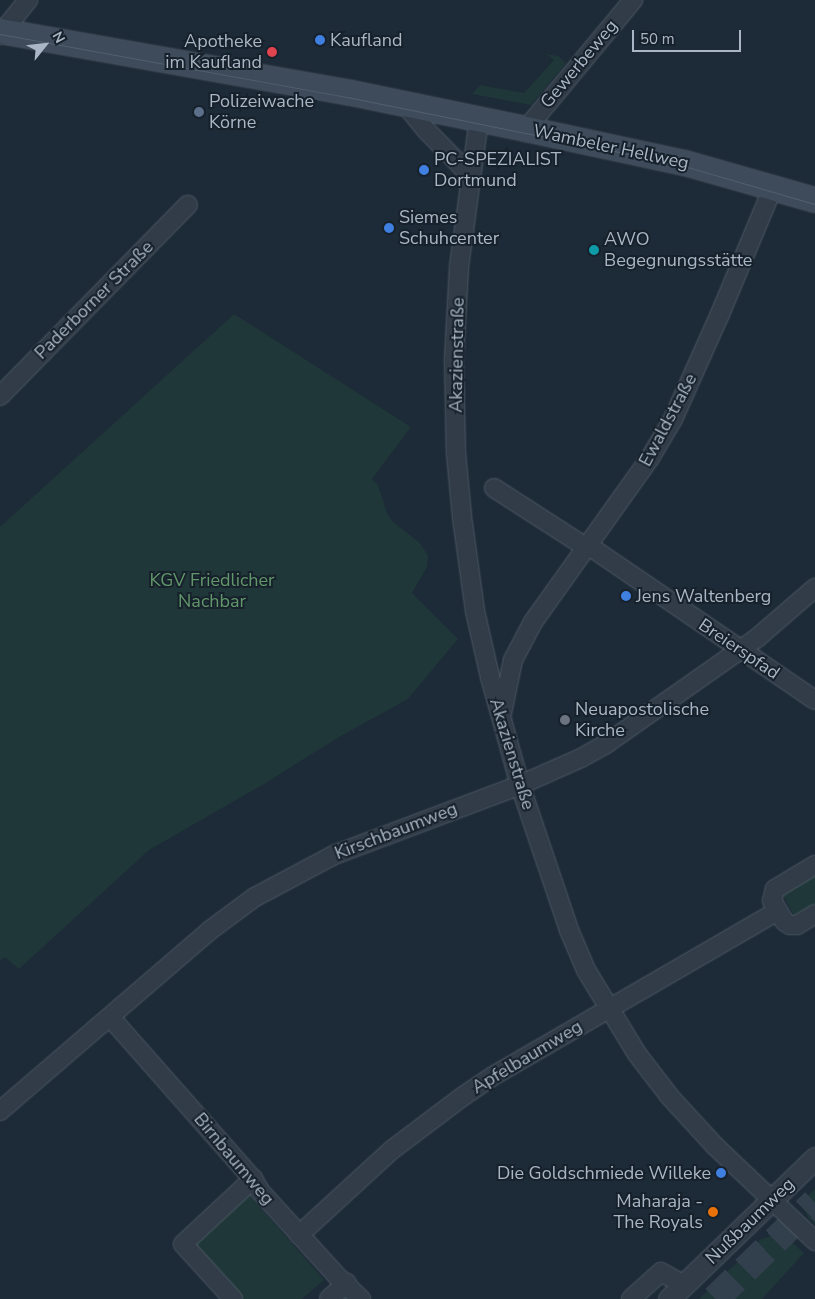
<!DOCTYPE html>
<meta charset="utf-8">
<style>
body{margin:0}
#map{position:relative;width:815px;height:1299px;overflow:hidden;background:#1d2a37;font-family:"Nunito Sans",sans-serif}
div>[style]{position:absolute}
.green>*{inset:0;background:#1f3738}
.trunk-tunnel>*{height:28px;margin-top:-14px;transform-origin:0;background:repeating-linear-gradient(90deg,#323f4c 0 28px,transparent 0 42px)}
.roads{filter:drop-shadow(0 0 1px #4e5966) drop-shadow(0 0 1px #4e5966)}
.minor>*{height:18px;margin:-9px;padding:0 9px;transform-origin:9px;border-radius:9px;background:#313c48}
.tertiary>*{height:21px;margin:-10.5px;padding:0 10.5px;transform-origin:10.5px;border-radius:10.5px;background:#313c48}
.secondary>*{height:24px;margin:-12px;padding:0 12px;transform-origin:12px;border-radius:12px;background:#3e4b5b}
.tram>*{height:1px;margin:-0.5px;padding:0 0.5px;transform-origin:0.5px;border-radius:0.5px;background:#52606f}
.dots>*{width:14px;height:14px;translate:-50% -50%;box-sizing:border-box;border:2px solid #17212c;border-radius:50%}
span{translate:-50% -50%;white-space:nowrap;text-align:center;line-height:1.15;-webkit-text-stroke:4px #17212c;paint-order:stroke}
.poi-label{font-size:18px;color:#aab6c5}
.left{translate:0 -50%;text-align:left}
.right{translate:-100% -50%;text-align:right}
.street-label{font-size:18px;color:#aab6c5}
.park-label{font-size:18px;color:#61976a}
.north{position:absolute;left:20px;top:20px;width:50px;height:50px;-webkit-text-stroke:4px #17212c;paint-order:stroke;rotate:61deg;font-size:14px;font-weight:700;line-height:20px;text-align:center;color:#aab6c5}
.north::after{content:'';display:block;margin:auto;width:18px;height:22px;background:#aab6c5;clip-path:polygon(50% 0,100% 100%,50% 72%,0 100%)}
.scale{position:absolute;left:632px;top:30px;width:109px;height:22px;box-sizing:border-box;border:2px solid #aab6c5;border-top:0;padding-left:6px;font-size:15px;line-height:18px;white-space:nowrap;color:#aab6c5;-webkit-text-stroke:4px #17212c;paint-order:stroke}
</style>
<div id="map">
<div class="green">
<i style="clip-path:polygon(546px 54px,558px 56px,566px 63px,531px 105px,472px 94px,480px 85px,524px 93px,554px 60px)"></i>
<i style="clip-path:polygon(234px 314px,411px 427px,372px 479px,378px 485px,387px 513px,393px 522px,420px 543px,428px 556px,427px 567px,412px 593px,458px 639px,408px 699px,339px 737px,264px 784px,149px 850px,19px 969px,5px 957px,0 961px,0 527px)"></i>
<i style="clip-path:polygon(815px 875px,815px 904px,794px 915px,782px 894px)"></i>
<i style="clip-path:polygon(815px 1189px,815px 1224px,809px 1219px,802px 1206px,805px 1198px)"></i>
<i style="clip-path:polygon(246px 1191px,324px 1280px,302px 1299px,239px 1299px,189px 1244px)"></i>
<i style="clip-path:polygon(777px 1234px,790px 1240px,804px 1253px,762px 1299px,699px 1299px,761px 1239px)"></i>
</div>
<div class="trunk-tunnel">
<i style="left:715px;top:1299px;width:139px;rotate:-44.1deg"></i>
</div>
<div class="roads">
<div class="minor">
<i style="left:0;top:35px;width:45px;rotate:-51.3deg"></i>
<i style="left:405px;top:104px;width:35px;rotate:51deg"></i>
<i style="left:427px;top:131px;width:62px;rotate:45.7deg"></i>
<i style="left:479px;top:119px;width:149px;rotate:97.7deg"></i>
<i style="left:459px;top:267px;width:93px;rotate:93.1deg"></i>
<i style="left:454px;top:360px;width:93px;rotate:88.8deg"></i>
<i style="left:456px;top:453px;width:64px;rotate:84.6deg"></i>
<i style="left:462px;top:517px;width:95px;rotate:82.1deg"></i>
<i style="left:475px;top:611px;width:68px;rotate:77.2deg"></i>
<i style="left:490px;top:677px;width:112px;rotate:74.5deg"></i>
<i style="left:520px;top:785px;width:153px;rotate:71.3deg"></i>
<i style="left:569px;top:930px;width:43px;rotate:67deg"></i>
<i style="left:586px;top:970px;width:98px;rotate:58.7deg"></i>
<i style="left:637px;top:1054px;width:54px;rotate:52.5deg"></i>
<i style="left:670px;top:1097px;width:68px;rotate:47.4deg"></i>
<i style="left:716px;top:1147px;width:137px;rotate:43.5deg"></i>
<i style="left:526px;top:129px;width:168px;rotate:-50.3deg"></i>
<i style="left:0;top:396px;width:268px;rotate:-45.5deg"></i>
<i style="left:494px;top:488px;width:111px;rotate:32.8deg"></i>
<i style="left:589px;top:546px;width:273px;rotate:34.3deg"></i>
<i style="left:502px;top:713px;width:54px;rotate:-78.3deg"></i>
<i style="left:513px;top:660px;width:43px;rotate:-62.2deg"></i>
<i style="left:533px;top:622px;width:201px;rotate:-54.5deg"></i>
<i style="left:650px;top:458px;width:45px;rotate:-59.5deg"></i>
<i style="left:673px;top:419px;width:115px;rotate:-65.9deg"></i>
<i style="left:720px;top:314px;width:138px;rotate:-67.3deg"></i>
<i style="left:815px;top:865px;width:47px;rotate:149deg"></i>
<i style="left:775px;top:889px;width:12px;rotate:104deg"></i>
<i style="left:772px;top:901px;width:23px;rotate:59deg"></i>
<i style="left:784px;top:921px;width:7px;rotate:34deg"></i>
<i style="left:790px;top:925px;width:7px"></i>
<i style="left:797px;top:925px;width:21px;rotate:-31deg"></i>
<i style="left:110px;top:1017px;width:216px;rotate:48.6deg"></i>
<i style="left:253px;top:1179px;width:14px;rotate:60deg"></i>
<i style="left:260px;top:1191px;width:116px;rotate:47.8deg"></i>
<i style="left:338px;top:1277px;width:32px;rotate:44deg"></i>
<i style="left:0;top:1111px;width:276px;rotate:-40.7deg"></i>
<i style="left:209px;top:931px;width:57px;rotate:-36.5deg"></i>
<i style="left:255px;top:897px;width:89px;rotate:-28deg"></i>
<i style="left:334px;top:855px;width:199px;rotate:-20.6deg"></i>
<i style="left:520px;top:785px;width:67px;rotate:-23.9deg"></i>
<i style="left:581px;top:758px;width:29px;rotate:-29deg"></i>
<i style="left:606px;top:744px;width:184px;rotate:-35.1deg"></i>
<i style="left:757px;top:638px;width:77px;rotate:-40.8deg"></i>
<i style="left:299px;top:1235px;width:127px;rotate:-42.5deg"></i>
<i style="left:393px;top:1149px;width:86px;rotate:-37deg"></i>
<i style="left:462px;top:1097px;width:37px;rotate:-34deg"></i>
<i style="left:493px;top:1076px;width:329px;rotate:-30.1deg"></i>
<i style="left:233px;top:1299px;width:74px;rotate:-132.3deg"></i>
<i style="left:183px;top:1244px;width:96px;rotate:-42.9deg"></i>
<i style="left:329px;top:1299px;width:24px;rotate:-42deg"></i>
<i style="left:631px;top:1299px;width:40px;rotate:-42deg"></i>
<i style="left:661px;top:1272px;width:26px;rotate:29deg"></i>
</div>
<div class="tertiary">
<i style="left:669px;top:1299px;width:203px;rotate:-44deg"></i>
</div>
<div class="secondary">
<i style="left:0;top:31px;width:356px;rotate:10deg"></i>
<i style="left:351px;top:93px;width:179px;rotate:11.6deg"></i>
<i style="left:526px;top:129px;width:163px;rotate:12.1deg"></i>
<i style="left:685px;top:163px;width:135px;rotate:15.9deg"></i>
</div>
</div>
<div class="tram">
<i style="left:0;top:34px;width:353px;rotate:10.3deg"></i>
<i style="left:347px;top:97px;width:249px;rotate:11.4deg"></i>
<i style="left:591px;top:146px;width:95px;rotate:12.1deg"></i>
<i style="left:684px;top:166px;width:136px;rotate:16.2deg"></i>
</div>
<div class="dots">
<i style="left:320px;top:40px;background:#3f7fe0"></i>
<i style="left:272px;top:52px;background:#e0444e"></i>
<i style="left:199px;top:112px;background:#5c6f8a"></i>
<i style="left:424px;top:170px;background:#3f7fe0"></i>
<i style="left:389px;top:228px;background:#3f7fe0"></i>
<i style="left:594px;top:250px;background:#0f9aa8"></i>
<i style="left:626px;top:596px;background:#3f7fe0"></i>
<i style="left:565px;top:720px;background:#6b7280"></i>
<i style="left:721px;top:1173px;background:#3f7fe0"></i>
<i style="left:713px;top:1212px;background:#e8710a"></i>
</div>
<div class="poi-label">
<span class="left" style="left:330px;top:40px">Kaufland</span>
<span class="right" style="left:262px;top:52px">Apotheke<br>im Kaufland</span>
<span class="left" style="left:209px;top:112px">Polizeiwache<br>Körne</span>
<span class="left" style="left:434px;top:170px">PC-SPEZIALIST<br>Dortmund</span>
<span class="left" style="left:399px;top:228px">Siemes<br>Schuhcenter</span>
<span class="left" style="left:604px;top:250px">AWO<br>Begegnungsstätte</span>
<span class="left" style="left:636px;top:596px">Jens Waltenberg</span>
<span class="left" style="left:575px;top:720px">Neuapostolische<br>Kirche</span>
<span class="right" style="left:711px;top:1173px">Die Goldschmiede Willeke</span>
<span class="right" style="left:703px;top:1212px">Maharaja -<br>The Royals</span>
</div>
<div class="street-label">
<span style="left:579px;top:64px;rotate:-50deg">Gewerbeweg</span>
<span style="left:611px;top:147px;rotate:12deg">Wambeler Hellweg</span>
<span style="left:94px;top:300px;rotate:-45deg">Paderborner Straße</span>
<span style="left:457px;top:355px;rotate:-89deg">Akazienstraße</span>
<span style="left:668px;top:420px;rotate:-62deg">Ewaldstraße</span>
<span style="left:739px;top:649px;rotate:34deg">Breierspfad</span>
<span style="left:512px;top:754px;rotate:73deg">Akazienstraße</span>
<span style="left:396px;top:831px;rotate:-21deg">Kirschbaumweg</span>
<span style="left:527px;top:1057px;rotate:-31deg">Apfelbaumweg</span>
<span style="left:234px;top:1159px;rotate:50deg">Birnbaumweg</span>
<span style="left:750px;top:1221px;rotate:-44deg">Nußbaumweg</span>
</div>
<div class="park-label">
<span style="left:212px;top:591px">KGV Friedlicher<br>Nachbar</span>
</div>
<div class="north">N</div>
<div class="scale">50 m</div>
</div>
